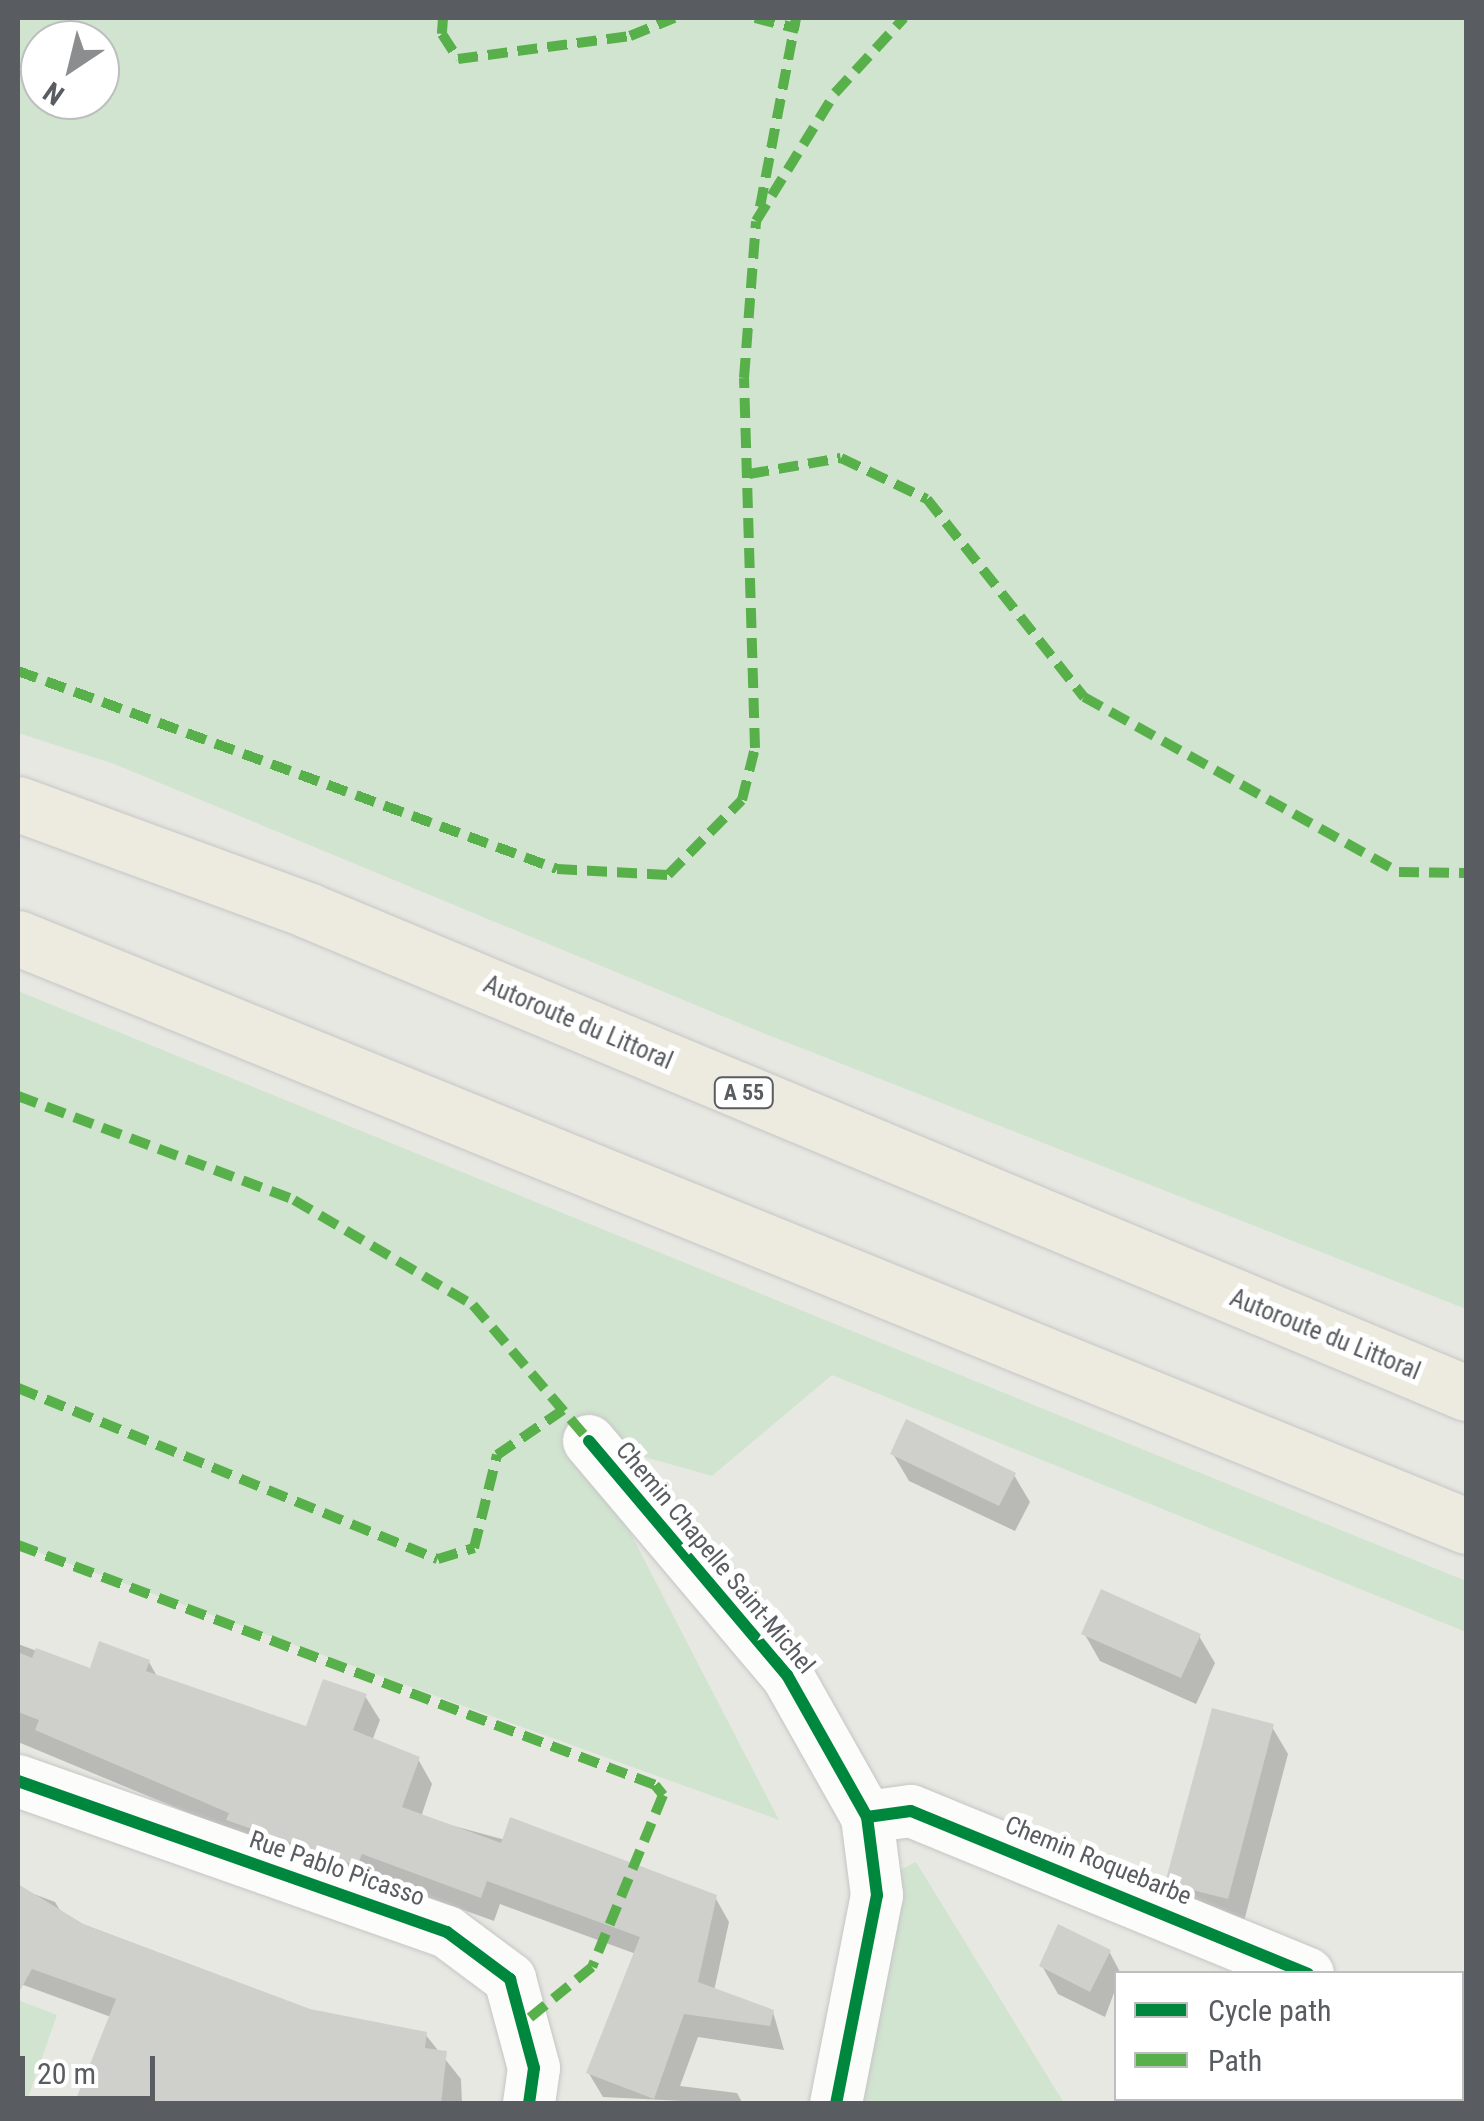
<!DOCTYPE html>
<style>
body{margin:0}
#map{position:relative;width:1484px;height:2121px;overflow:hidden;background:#e8e8e3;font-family:"Roboto Condensed",sans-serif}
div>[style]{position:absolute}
.green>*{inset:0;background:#d1e4d0}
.shadow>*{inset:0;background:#0003}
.building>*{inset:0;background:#cfcfcc}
.roads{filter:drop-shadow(0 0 2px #c5c5c5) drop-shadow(0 0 2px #c5c5c5)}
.minor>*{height:52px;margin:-26px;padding:0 26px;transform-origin:26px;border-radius:26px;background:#fcfcfb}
.motorway>*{height:55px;margin:-27.5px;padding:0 27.5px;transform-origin:27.5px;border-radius:27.5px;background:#edebe0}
.quiet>*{height:10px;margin-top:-5px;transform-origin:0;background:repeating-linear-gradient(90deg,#58b04a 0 20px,transparent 0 30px)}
.cycleway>*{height:12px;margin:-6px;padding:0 6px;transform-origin:6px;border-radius:6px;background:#00873e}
span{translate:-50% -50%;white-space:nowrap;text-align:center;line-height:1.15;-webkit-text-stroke:10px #fff;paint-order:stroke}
.shield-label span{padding:2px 8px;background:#fff;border:2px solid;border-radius:8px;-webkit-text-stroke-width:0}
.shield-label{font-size:22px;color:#595c60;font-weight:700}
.street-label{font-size:25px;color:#595c60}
.frame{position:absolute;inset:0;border:20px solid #595c60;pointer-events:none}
.legend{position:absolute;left:1114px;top:1971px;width:350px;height:130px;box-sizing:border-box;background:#fff;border:2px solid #bdbebf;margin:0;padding:12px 18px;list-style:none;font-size:30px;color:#595c60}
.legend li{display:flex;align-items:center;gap:20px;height:50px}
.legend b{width:50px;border:2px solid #bdbebf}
.north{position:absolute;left:20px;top:20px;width:100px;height:100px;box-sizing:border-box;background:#fff;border:2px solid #bdbebf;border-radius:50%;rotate:215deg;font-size:28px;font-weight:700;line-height:40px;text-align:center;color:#595c60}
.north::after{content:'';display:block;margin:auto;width:35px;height:45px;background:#8b8d8e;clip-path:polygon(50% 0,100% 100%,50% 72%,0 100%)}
.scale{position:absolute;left:20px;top:2056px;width:135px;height:45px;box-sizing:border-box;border:5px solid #595c60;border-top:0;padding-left:12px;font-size:30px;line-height:35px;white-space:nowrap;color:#595c60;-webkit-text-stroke:8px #fff;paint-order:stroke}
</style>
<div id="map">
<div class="green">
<i style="clip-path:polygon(evenodd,18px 18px,1466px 18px,1466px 1309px,763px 1033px,114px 764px,18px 733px,18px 18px,40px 40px,100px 40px,100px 100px,40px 100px,40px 40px)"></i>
<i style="clip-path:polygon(18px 991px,1466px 1581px,1466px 1632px,832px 1375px,712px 1476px,634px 1454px,604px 1482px,779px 1820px,18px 1545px)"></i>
<i style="clip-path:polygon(916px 1862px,1064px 2103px,856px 2104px,894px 1873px)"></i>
<i style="clip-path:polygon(18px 2000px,57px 2015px,26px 2103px,18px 2103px)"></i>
</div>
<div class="shadow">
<i style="clip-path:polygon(893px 1454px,1014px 1475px,1030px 1502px,1015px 1531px,909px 1481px)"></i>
<i style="clip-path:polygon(1084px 1633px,1199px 1636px,1215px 1663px,1196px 1704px,1100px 1661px)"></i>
<i style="clip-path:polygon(18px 1644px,91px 1671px,149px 1662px,158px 1678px,307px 1729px,365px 1696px,380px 1720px,372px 1741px,418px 1759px,432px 1784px,421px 1817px,715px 1897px,729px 1922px,714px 1991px,773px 2012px,784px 2050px,698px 2037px,680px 2086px,737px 2093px,743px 2104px,603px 2097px,588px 2072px,636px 1954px,500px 1904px,494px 1921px,375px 1878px,371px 1889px,18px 1742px)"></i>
<i style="clip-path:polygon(1272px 1727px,1288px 1754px,1243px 1925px,1184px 1910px,1168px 1882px)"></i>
<i style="clip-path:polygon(18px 1888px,55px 1902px,64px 1917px,354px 2026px,425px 2034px,461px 2079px,462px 2104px,77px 2104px,111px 2017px,18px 1983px)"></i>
<i style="clip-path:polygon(1109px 1951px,1121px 1974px,1105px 2017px,1058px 1994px,1042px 1966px)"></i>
<i style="clip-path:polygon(1462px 1987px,1466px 1990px,1466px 2036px,1462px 2033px)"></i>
<i style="clip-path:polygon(1243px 2098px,1313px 2098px,1312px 2104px)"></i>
</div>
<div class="building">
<i style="clip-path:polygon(906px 1419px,1016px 1473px,999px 1506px,890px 1454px)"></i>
<i style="clip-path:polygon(1101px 1589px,1201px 1634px,1181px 1678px,1081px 1634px)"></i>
<i style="clip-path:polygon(99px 1641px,150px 1660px,146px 1671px,306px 1726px,323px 1679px,367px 1694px,353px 1730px,420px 1757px,402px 1807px,501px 1843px,510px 1817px,717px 1895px,698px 1982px,774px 2010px,770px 2026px,684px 2014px,654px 2099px,586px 2073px,640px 1937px,487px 1881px,481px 1898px,362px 1854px,357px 1866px,226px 1820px,229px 1813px,35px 1730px,39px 1720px,18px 1712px,18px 1652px,32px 1658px,36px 1648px,90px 1668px)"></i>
<i style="clip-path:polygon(1212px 1708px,1274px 1724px,1228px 1899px,1165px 1883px)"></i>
<i style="clip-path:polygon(18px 1884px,85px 1925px,310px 2009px,427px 2032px,425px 2048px,447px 2051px,441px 2104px,74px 2104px,116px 1999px,32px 1969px,18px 1994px)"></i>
<i style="clip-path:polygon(1058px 1924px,1111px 1950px,1090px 1992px,1039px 1966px)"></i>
</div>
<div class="roads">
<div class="minor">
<i style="left:589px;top:1441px;width:307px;rotate:49.8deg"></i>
<i style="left:787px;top:1675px;width:163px;rotate:60.6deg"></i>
<i style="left:867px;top:1817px;width:79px;rotate:82.7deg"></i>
<i style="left:877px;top:1895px;width:213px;rotate:101.1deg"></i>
<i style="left:18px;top:1781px;width:455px;rotate:19.4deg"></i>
<i style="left:447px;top:1932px;width:79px;rotate:36.7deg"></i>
<i style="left:510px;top:1979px;width:92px;rotate:74.9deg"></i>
<i style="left:534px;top:2068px;width:36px;rotate:98deg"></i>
<i style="left:867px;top:1817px;width:44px;rotate:-7.8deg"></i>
<i style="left:911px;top:1811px;width:429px;rotate:22.3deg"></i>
<i style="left:1462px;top:2061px;width:5px;rotate:37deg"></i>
</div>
<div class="motorway">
<i style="left:18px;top:804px;width:308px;rotate:20.1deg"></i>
<i style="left:307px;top:910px;width:1256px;rotate:22.62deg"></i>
<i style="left:18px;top:938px;width:1563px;rotate:22.1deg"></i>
</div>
</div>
<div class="quiet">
<i style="left:443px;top:18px;width:16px;rotate:94deg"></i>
<i style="left:442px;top:34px;width:30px;rotate:57deg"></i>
<i style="left:458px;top:59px;width:174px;rotate:-7.6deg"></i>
<i style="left:630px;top:36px;width:48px;rotate:-22.2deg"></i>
<i style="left:755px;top:18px;width:45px;rotate:14deg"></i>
<i style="left:760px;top:207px;width:192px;rotate:-79.2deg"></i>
<i style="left:749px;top:474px;width:93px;rotate:-9.9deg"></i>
<i style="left:841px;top:458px;width:95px;rotate:25.5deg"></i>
<i style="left:927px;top:499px;width:253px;rotate:51.6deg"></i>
<i style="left:1084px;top:697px;width:360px;rotate:29.1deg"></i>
<i style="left:1399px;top:872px;width:67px;rotate:0.9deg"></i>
<i style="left:18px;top:671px;width:574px;rotate:20.17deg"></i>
<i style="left:557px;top:869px;width:111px;rotate:3.1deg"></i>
<i style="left:668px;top:875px;width:105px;rotate:-45.4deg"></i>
<i style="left:742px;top:800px;width:54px;rotate:-76deg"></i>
<i style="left:755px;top:748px;width:370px;rotate:-91.7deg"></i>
<i style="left:744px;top:378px;width:157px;rotate:-85.6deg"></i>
<i style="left:756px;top:221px;width:150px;rotate:-58.3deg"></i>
<i style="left:835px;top:93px;width:102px;rotate:-47.4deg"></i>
<i style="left:18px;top:1096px;width:295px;rotate:20.6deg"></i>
<i style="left:294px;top:1200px;width:208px;rotate:30.4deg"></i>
<i style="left:473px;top:1305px;width:179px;rotate:49.5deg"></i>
<i style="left:18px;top:1388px;width:453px;rotate:22.2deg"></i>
<i style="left:438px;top:1559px;width:38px;rotate:-17deg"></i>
<i style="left:474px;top:1548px;width:96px;rotate:-76.1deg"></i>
<i style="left:497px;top:1455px;width:80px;rotate:-34.3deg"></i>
<i style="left:18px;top:1545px;width:681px;rotate:20.64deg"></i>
<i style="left:655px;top:1785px;width:13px;rotate:51deg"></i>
<i style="left:663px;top:1795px;width:186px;rotate:112.4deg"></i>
<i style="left:592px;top:1967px;width:90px;rotate:140.8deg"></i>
</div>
<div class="cycleway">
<i style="left:589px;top:1441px;width:307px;rotate:49.8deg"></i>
<i style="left:787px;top:1675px;width:163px;rotate:60.6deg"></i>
<i style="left:867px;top:1817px;width:79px;rotate:82.7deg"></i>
<i style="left:877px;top:1895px;width:213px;rotate:101.1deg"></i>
<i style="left:18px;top:1781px;width:455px;rotate:19.4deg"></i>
<i style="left:447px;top:1932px;width:79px;rotate:36.7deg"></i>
<i style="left:510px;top:1979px;width:92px;rotate:74.9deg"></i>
<i style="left:534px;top:2068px;width:36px;rotate:98deg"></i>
<i style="left:867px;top:1817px;width:44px;rotate:-7.8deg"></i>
<i style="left:911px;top:1811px;width:429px;rotate:22.3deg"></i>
</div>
<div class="shield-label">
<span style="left:744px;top:1093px">A 55</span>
</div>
<div class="street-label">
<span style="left:578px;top:1023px;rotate:23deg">Autoroute du Littoral</span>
<span style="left:1325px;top:1335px;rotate:22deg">Autoroute du Littoral</span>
<span style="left:715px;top:1558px;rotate:50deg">Chemin Chapelle Saint-Michel</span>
<span style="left:1098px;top:1861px;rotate:22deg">Chemin Roquebarbe</span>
<span style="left:337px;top:1869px;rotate:19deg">Rue Pablo Picasso</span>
</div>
<div class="frame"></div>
<ul class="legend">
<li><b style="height:12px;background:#00873e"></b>Cycle path</li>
<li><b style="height:12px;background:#58b04a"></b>Path</li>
</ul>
<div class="north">N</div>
<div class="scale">20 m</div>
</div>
